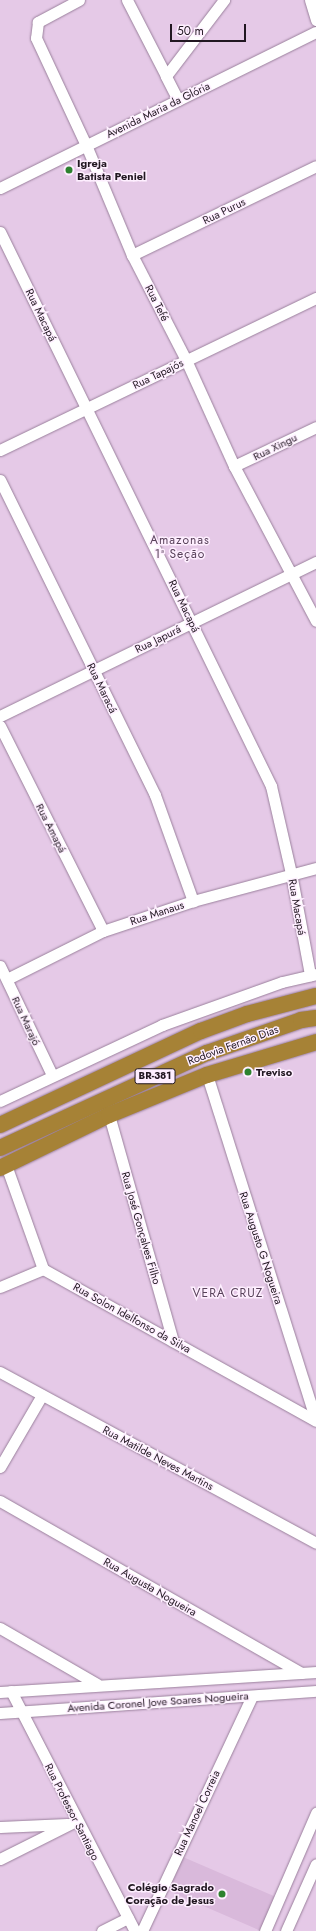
<!DOCTYPE html>
<meta charset="utf-8">
<style>
body{margin:0}
#map{position:relative;width:316px;height:1931px;overflow:hidden;background:#e5c9e7;font-family:Jost,sans-serif}
div>[style]{position:absolute}
.built>*{inset:0;background:#d9b9db}
.roads{filter:drop-shadow(0 0 1px #9a809c) drop-shadow(0 0 1px #9a809c)}
.minor>*{height:11px;margin:-5.5px;padding:0 5.5px;transform-origin:5.5px;border-radius:5.5px;background:#fff}
.highway>*{height:16px;margin:-8px;padding:0 8px;transform-origin:8px;border-radius:8px;background:#a68236}
.dots>*{width:11px;height:11px;translate:-50% -50%;box-sizing:border-box;border:2px solid #feefff;border-radius:50%}
span{translate:-50% -50%;white-space:nowrap;text-align:center;line-height:1.15;-webkit-text-stroke:3px #feefff;paint-order:stroke}
.shield-label span{padding:1px 3px;background:#feefff;border:1px solid;border-radius:3px;-webkit-text-stroke-width:0}
.shield-label{font-size:10px;color:#211721;font-weight:700}
.street-label{font-size:11px;color:#211721}
.poi-label{font-size:11px;color:#211721;font-weight:700}
.left{translate:0 -50%;text-align:left}
.right{translate:-100% -50%;text-align:right}
.neighbourhood-label{font-size:12px;color:#59425b;letter-spacing:1px}
.scale{position:absolute;left:170px;top:24px;width:76px;height:18px;box-sizing:border-box;border:2px solid #211721;border-top:0;padding-left:5px;font-size:12px;line-height:14px;white-space:nowrap;color:#211721;-webkit-text-stroke:3px #feefff;paint-order:stroke}
</style>
<div id="map">
<div class="built">
<i style="clip-path:polygon(183px 1857px,276px 1897px,261px 1931px,169px 1891px)"></i>
</div>
<div class="roads">
<div class="minor">
<i style="left:79px;top:0;width:47px;rotate:151.8deg"></i>
<i style="left:38px;top:22px;width:16px;rotate:97deg"></i>
<i style="left:36px;top:38px;width:118px;rotate:65deg"></i>
<i style="left:86px;top:145px;width:119px;rotate:67.3deg"></i>
<i style="left:132px;top:255px;width:118px;rotate:62.8deg"></i>
<i style="left:186px;top:360px;width:116px;rotate:65.6deg"></i>
<i style="left:234px;top:466px;width:175px;rotate:62.1deg"></i>
<i style="left:127px;top:0;width:85px;rotate:62.8deg"></i>
<i style="left:310px;top:0;width:21px;rotate:73deg"></i>
<i style="left:178px;top:100px;width:27px;rotate:-117deg"></i>
<i style="left:166px;top:76px;width:96px;rotate:-52.7deg"></i>
<i style="left:0;top:188px;width:352px;rotate:-26.3deg"></i>
<i style="left:0;top:232px;width:617px;rotate:63.93deg"></i>
<i style="left:271px;top:786px;width:89px;rotate:77.1deg"></i>
<i style="left:291px;top:873px;width:104px;rotate:79.4deg"></i>
<i style="left:132px;top:255px;width:204px;rotate:-25.8deg"></i>
<i style="left:0;top:450px;width:351px;rotate:-25.7deg"></i>
<i style="left:234px;top:466px;width:91px;rotate:-25.4deg"></i>
<i style="left:0;top:480px;width:351px;rotate:63.8deg"></i>
<i style="left:155px;top:795px;width:113px;rotate:70.3deg"></i>
<i style="left:0;top:716px;width:352px;rotate:-26deg"></i>
<i style="left:0;top:726px;width:229px;rotate:63.3deg"></i>
<i style="left:0;top:966px;width:121px;rotate:64.5deg"></i>
<i style="left:7px;top:979px;width:107px;rotate:-26.6deg"></i>
<i style="left:103px;top:931px;width:95px;rotate:-18.4deg"></i>
<i style="left:193px;top:901px;width:127px;rotate:-15deg"></i>
<i style="left:207px;top:1075px;width:362px;rotate:72.5deg"></i>
<i style="left:0;top:1101px;width:179px;rotate:-25.1deg"></i>
<i style="left:162px;top:1025px;width:127px;rotate:-19.7deg"></i>
<i style="left:282px;top:982px;width:35px;rotate:-13deg"></i>
<i style="left:109px;top:1115px;width:235px;rotate:74.2deg"></i>
<i style="left:6px;top:1165px;width:110px;rotate:70.4deg"></i>
<i style="left:43px;top:1269px;width:312px;rotate:29.1deg"></i>
<i style="left:0;top:1287px;width:47px;rotate:-22.7deg"></i>
<i style="left:0;top:1372px;width:359px;rotate:28.4deg"></i>
<i style="left:0;top:1467px;width:83px;rotate:-59.7deg"></i>
<i style="left:0;top:1501px;width:347px;rotate:29.7deg"></i>
<i style="left:0;top:1628px;width:112px;rotate:30deg"></i>
<i style="left:11px;top:1691px;width:270px;rotate:62.7deg"></i>
<i style="left:0;top:1692px;width:317px;rotate:-3.6deg"></i>
<i style="left:0;top:1713px;width:317px;rotate:-4deg"></i>
<i style="left:0;top:1827px;width:67px;rotate:-2.6deg"></i>
<i style="left:0;top:1859px;width:85px;rotate:-26.6deg"></i>
<i style="left:102px;top:1931px;width:29px;rotate:-27deg"></i>
<i style="left:142px;top:1931px;width:259px;rotate:-64.9deg"></i>
<i style="left:265px;top:1931px;width:129px;rotate:-66.6deg"></i>
<i style="left:286px;top:1931px;width:73px;rotate:-65.9deg"></i>
</div>
<div class="highway">
<i style="left:0;top:1125px;width:222px;rotate:-25.1deg"></i>
<i style="left:201px;top:1031px;width:49px;rotate:-20.3deg"></i>
<i style="left:247px;top:1014px;width:71px;rotate:-14.6deg"></i>
<i style="left:0;top:1148px;width:228px;rotate:-24.7deg"></i>
<i style="left:207px;top:1053px;width:100px;rotate:-19.3deg"></i>
<i style="left:301px;top:1020px;width:15px;rotate:-8deg"></i>
<i style="left:0;top:1168px;width:121px;rotate:-25.9deg"></i>
<i style="left:109px;top:1115px;width:106px;rotate:-22.2deg"></i>
<i style="left:207px;top:1075px;width:114px;rotate:-16.8deg"></i>
</div>
</div>
<div class="dots">
<i style="left:69px;top:170px;background:#2d822f"></i>
<i style="left:248px;top:1072px;background:#2d822f"></i>
<i style="left:222px;top:1894px;background:#2d822f"></i>
</div>
<div class="shield-label">
<span style="left:155px;top:1076px">BR-381</span>
</div>
<div class="street-label">
<span style="left:158px;top:110px;rotate:-26deg">Avenida Maria da Glória</span>
<span style="left:224px;top:211px;rotate:-26deg">Rua Purus</span>
<span style="left:157px;top:303px;rotate:63deg">Rua Tefé</span>
<span style="left:41px;top:315px;rotate:64deg">Rua Macapá</span>
<span style="left:158px;top:374px;rotate:-26deg">Rua Tapajós</span>
<span style="left:275px;top:447px;rotate:-26deg">Rua Xingu</span>
<span style="left:184px;top:606px;rotate:64deg">Rua Macapá</span>
<span style="left:158px;top:639px;rotate:-26deg">Rua Japurá</span>
<span style="left:102px;top:688px;rotate:64deg">Rua Maracá</span>
<span style="left:51px;top:828px;rotate:63deg">Rua Amapá</span>
<span style="left:297px;top:907px;rotate:80deg">Rua Macapá</span>
<span style="left:157px;top:913px;rotate:-18deg">Rua Manaus</span>
<span style="left:26px;top:1021px;rotate:65deg">Rua Marajó</span>
<span style="left:233px;top:1045px;rotate:-20deg">Rodovia Fernão Dias</span>
<span style="left:141px;top:1228px;rotate:74deg">Rua José Gonçalves Filho</span>
<span style="left:261px;top:1248px;rotate:72deg">Rua Augusto G Nogueira</span>
<span style="left:132px;top:1318px;rotate:29deg">Rua Solon Idelfonso da Silva</span>
<span style="left:158px;top:1458px;rotate:28deg">Rua Matilde Neves Martins</span>
<span style="left:150px;top:1587px;rotate:30deg">Rua Augusta Nogueira</span>
<span style="left:158px;top:1702px;rotate:-4deg">Avenida Coronel Jove Soares Nogueira</span>
<span style="left:72px;top:1812px;rotate:63deg">Rua Professor Santiago</span>
<span style="left:197px;top:1813px;rotate:-65deg">Rua Manoel Correia</span>
</div>
<div class="poi-label">
<span class="left" style="left:77px;top:170px">Igreja<br>Batista Peniel</span>
<span class="left" style="left:256px;top:1072px">Treviso</span>
<span class="right" style="left:214px;top:1894px">Colégio Sagrado<br>Coração de Jesus</span>
</div>
<div class="neighbourhood-label">
<span style="left:180px;top:548px">Amazonas<br>1ª Seção</span>
<span style="left:228px;top:1294px">VERA CRUZ</span>
</div>
<div class="scale">50 m</div>
</div>
